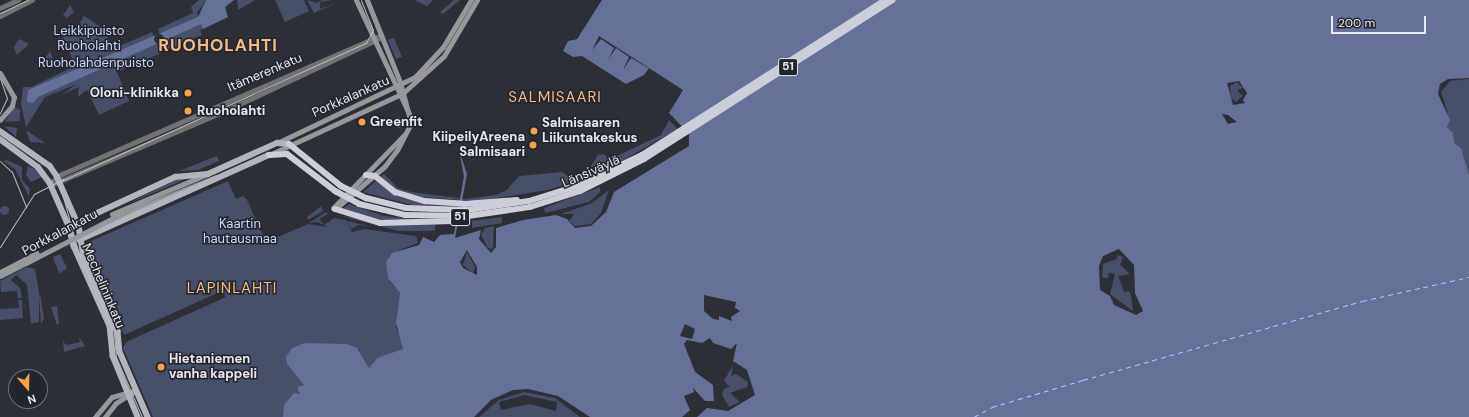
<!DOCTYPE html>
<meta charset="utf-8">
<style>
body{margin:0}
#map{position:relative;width:1469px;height:417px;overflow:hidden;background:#2d2f37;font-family:"DM Sans",sans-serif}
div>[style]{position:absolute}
.green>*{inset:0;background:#474f6a}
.round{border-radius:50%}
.water>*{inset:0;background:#66719a}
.pier>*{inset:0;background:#2d2f37}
.ferry>*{height:1px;margin-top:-0.5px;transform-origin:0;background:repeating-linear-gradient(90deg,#b8c7fc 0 5px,transparent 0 9px)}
.tertiary>*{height:4.5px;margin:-2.25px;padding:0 2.25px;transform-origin:2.25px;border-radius:2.25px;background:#717276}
.secondary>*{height:5px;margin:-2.5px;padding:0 2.5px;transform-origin:2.5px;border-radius:2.5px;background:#96989e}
.primary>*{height:5.5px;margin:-2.75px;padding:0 2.75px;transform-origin:2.75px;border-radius:2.75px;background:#b2b5bd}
.motorway>*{height:6px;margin:-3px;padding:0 3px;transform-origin:3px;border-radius:3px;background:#cccfd9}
.tram>*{height:1px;margin:-0.5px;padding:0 0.5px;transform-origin:0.5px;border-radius:0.5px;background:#bcbec4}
.secondary-bridge>*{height:5px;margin:-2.5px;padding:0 2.5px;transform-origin:2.5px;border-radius:2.5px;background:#96989e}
.motorway-bridge>*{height:6px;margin:-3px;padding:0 3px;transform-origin:3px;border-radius:3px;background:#cccfd9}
.dots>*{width:11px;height:11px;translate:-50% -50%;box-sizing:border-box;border:2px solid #23252d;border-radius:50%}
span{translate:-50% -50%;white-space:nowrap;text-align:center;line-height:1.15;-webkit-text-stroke:3px #23252d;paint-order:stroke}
.shield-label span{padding:1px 3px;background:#23252d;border:1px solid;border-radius:3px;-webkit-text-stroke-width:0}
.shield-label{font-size:12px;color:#e6e8ed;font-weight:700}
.park-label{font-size:13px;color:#cbd7ff}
.street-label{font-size:13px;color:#e6e8ed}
.poi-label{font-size:13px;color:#e6e8ed;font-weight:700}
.right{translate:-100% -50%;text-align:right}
.left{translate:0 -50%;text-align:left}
.quarter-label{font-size:15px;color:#f9bb85;letter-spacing:1px}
.district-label{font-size:17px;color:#f9bb85;font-weight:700;letter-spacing:1px}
.north{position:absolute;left:8px;top:369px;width:40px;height:40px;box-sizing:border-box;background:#23252d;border:1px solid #71737a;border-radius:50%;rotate:160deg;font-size:11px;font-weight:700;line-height:16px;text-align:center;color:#e6e8ed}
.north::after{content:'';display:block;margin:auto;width:14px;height:18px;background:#f8a04b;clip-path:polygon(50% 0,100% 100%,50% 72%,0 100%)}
.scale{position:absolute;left:1331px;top:16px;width:95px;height:18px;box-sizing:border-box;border:2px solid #e6e8ed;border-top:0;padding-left:5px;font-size:12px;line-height:14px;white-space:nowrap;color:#e6e8ed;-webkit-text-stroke:3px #23252d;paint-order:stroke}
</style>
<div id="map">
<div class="green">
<i style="clip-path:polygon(199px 0,206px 0,197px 13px,203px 29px,200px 30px,202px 35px,167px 50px,158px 29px,193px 13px,191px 7px)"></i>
<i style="clip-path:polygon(237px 0,255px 0,238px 10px)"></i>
<i style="clip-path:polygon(275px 0,304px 0,309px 11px,285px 22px)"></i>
<i style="clip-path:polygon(307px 0,317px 3px,322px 0,332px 0,320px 2px,320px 9px,337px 3px,314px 13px)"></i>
<i style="clip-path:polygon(414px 0,433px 0,427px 6px)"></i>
<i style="clip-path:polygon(454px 0,460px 0,443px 14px,440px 12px)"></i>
<i style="clip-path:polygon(70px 5px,74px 12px,67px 18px,63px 15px)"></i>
<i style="clip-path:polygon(84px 16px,104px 29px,113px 49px,152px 32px,161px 53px,117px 72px,129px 101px,99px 115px,87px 90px,78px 97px,79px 87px,61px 95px,77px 84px,45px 97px,26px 127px,21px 104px,23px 87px,31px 87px,75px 66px,66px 43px,51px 32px,62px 39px,68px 32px,72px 34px)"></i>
<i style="clip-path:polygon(394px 38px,402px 57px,396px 59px,388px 40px)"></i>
<i style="clip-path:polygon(19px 39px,29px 44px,17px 55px,14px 47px)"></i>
<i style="clip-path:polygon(50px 51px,54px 61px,40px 68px,39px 66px)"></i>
<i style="clip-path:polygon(1469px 79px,1469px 173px,1463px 174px,1443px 113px,1448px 114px,1441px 92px,1450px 81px)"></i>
<i style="clip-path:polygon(1237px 82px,1243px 88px,1237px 90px,1243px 96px,1236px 102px,1231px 98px,1230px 86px)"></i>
<i style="clip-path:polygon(14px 107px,20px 110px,20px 121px,5px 122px)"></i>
<i class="round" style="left:393.5px;top:116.5px;width:11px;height:11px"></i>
<i style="clip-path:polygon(669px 120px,678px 129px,604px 171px,602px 163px,661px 135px)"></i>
<i style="clip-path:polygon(4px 126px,17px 128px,16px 138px,14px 135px)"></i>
<i style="clip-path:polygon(26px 130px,45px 143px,30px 142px)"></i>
<i style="clip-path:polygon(603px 154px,611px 159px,590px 168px,598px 155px)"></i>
<i style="clip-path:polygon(217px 156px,219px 161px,198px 170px,179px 171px)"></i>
<i style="clip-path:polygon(7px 160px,22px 167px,22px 180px,30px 189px,29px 197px,15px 169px,3px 161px)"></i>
<i style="clip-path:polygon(599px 165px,597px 174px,548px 190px,477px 201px,421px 197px,395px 189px,380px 177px,384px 174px,398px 188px,411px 192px,466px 199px,496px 195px,507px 190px,519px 176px,562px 172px,571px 178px)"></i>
<i style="clip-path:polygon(28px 166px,38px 171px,44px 176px,31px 182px,26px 175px)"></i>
<i style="clip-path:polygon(187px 178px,179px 182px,125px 205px,176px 180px)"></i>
<i style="clip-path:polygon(228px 181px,236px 199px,243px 196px,247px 200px,266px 242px,308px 224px,327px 227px,318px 222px,309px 223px,326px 212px,328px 214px,319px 219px,324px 225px,334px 218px,346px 220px,352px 232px,364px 229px,416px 236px,418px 243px,399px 250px,386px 262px,390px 281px,400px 293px,396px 328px,405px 346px,398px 353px,377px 358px,369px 368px,357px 348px,304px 343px,292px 348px,287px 364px,304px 385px,297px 387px,300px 394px,294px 394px,283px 417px,153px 417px,123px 348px,126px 342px,226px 297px,222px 291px,124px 335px,89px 253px,89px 242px)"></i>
<i style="clip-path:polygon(376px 181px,403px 198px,455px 206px,412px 205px,363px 192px)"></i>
<i style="clip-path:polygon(600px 187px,600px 192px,589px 202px,545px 213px,544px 208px)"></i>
<i style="clip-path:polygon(609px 190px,601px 213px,591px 224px,575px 226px,569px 221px,574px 214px,561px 214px,592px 203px)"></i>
<i style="clip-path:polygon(349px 204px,384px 216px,422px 220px,383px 221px,342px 209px)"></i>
<i class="round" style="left:-0.5px;top:205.5px;width:9px;height:9px"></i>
<i style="clip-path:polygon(321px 206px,323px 211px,308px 220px,307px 217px)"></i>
<i style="clip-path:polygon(337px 215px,395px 225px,436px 224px,435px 231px,399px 231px)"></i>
<i style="clip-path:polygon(502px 217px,502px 223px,472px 228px,472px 221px)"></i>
<i style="clip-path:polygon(347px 221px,372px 227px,359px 225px,351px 229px)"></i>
<i style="clip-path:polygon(494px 226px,493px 249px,488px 248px,481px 235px,485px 228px)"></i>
<i style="clip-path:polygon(467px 252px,475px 267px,473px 273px,463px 265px)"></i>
<i style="clip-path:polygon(60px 254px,67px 268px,59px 274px,53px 257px)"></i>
<i style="clip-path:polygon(1117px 255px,1123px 257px,1120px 265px,1130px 274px,1118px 276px,1124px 292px,1129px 291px,1131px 295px,1133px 311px,1110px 294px,1115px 274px,1109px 273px,1108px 278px,1102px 278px,1103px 264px,1117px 259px)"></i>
<i style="clip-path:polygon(26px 267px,35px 269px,39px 292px,39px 322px,34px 323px,31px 323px,27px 285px,16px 275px,11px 280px,20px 288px,22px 298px,18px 298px,17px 291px,1px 292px,0 281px)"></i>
<i style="clip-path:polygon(40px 294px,44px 318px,41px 324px,39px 295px)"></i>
<i style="clip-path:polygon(18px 300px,22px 300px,23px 318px,0 320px,0 309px,19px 308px)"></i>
<i style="clip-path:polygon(57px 306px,59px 324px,57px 325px,51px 307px)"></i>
<i style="clip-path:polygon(79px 337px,85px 346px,64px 352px,63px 341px,66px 345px,72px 344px,80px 342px)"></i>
<i style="clip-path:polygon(733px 365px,731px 376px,736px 374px,748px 382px,747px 387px,730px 393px,740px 402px,729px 407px,722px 395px,724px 389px,730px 387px,724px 381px)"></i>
<i style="clip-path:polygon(evenodd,524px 392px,555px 398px,580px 417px,479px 417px,499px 400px,524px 392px,524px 395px,557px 402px,556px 411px,530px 404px,501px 410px,499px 402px,524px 395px)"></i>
</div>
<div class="water">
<i style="clip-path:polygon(206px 0,234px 0,225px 7px,228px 17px,203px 29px,201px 24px,38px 97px,33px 103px,27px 102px,28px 90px,198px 17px)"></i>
<i style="clip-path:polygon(evenodd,602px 0,1469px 0,1469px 78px,1448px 79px,1440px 84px,1438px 94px,1450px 120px,1447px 127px,1453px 133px,1454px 143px,1461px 148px,1469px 175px,1469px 417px,697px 417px,707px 408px,728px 411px,755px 395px,747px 370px,733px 361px,737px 343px,731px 349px,713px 343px,710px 338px,702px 343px,687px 340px,684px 344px,695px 372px,713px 385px,714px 401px,705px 401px,693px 388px,694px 392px,684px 396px,690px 410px,682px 417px,590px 417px,558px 396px,528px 389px,513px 390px,491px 400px,474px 417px,283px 417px,284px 405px,294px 393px,300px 394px,297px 387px,304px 385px,287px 364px,286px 357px,292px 348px,304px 343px,347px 344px,357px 348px,369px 368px,377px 358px,403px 349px,396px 323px,400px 293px,388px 278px,386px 262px,392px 253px,419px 245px,423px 237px,434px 242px,440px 235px,454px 234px,464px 176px,459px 150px,467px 174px,455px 238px,481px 230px,479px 239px,491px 253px,496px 247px,496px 228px,523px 220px,556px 215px,567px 219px,575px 228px,591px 226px,606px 212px,614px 192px,689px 146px,689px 134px,669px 113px,683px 90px,649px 68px,644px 75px,626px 84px,582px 56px,573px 57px,563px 51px,568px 41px,577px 39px,602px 0,1239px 81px,1247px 93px,1243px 100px,1245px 103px,1233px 105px,1227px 83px,1239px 81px,602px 0,1222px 114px,1228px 115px,1237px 122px,1228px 124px,1222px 114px,602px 0,1119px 249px,1134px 265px,1135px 293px,1143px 311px,1136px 315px,1114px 305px,1110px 296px,1100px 290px,1099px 266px,1103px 256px,1119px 249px,602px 0,467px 250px,477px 267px,477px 275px,463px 268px,460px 262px,467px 250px,602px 0,704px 295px,736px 302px,735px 308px,740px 311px,731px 317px,732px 321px,719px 316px,719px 320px,713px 319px,704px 311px,704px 295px,602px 0,685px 324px,695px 329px,692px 339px,680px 336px,685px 324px)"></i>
</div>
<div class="pier">
<i style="clip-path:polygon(600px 0,577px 39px,566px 41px,576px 38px)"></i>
<i class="round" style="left:154px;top:34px;width:10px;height:10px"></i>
<i style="clip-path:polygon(599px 36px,649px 68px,648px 68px,631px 58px,623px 70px,629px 57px,616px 48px,608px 60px,614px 48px,601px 39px,592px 50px)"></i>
</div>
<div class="ferry">
<i style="left:974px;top:417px;width:21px;rotate:-29deg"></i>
<i style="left:992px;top:407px;width:95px;rotate:-16.5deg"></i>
<i style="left:1083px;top:380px;width:290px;rotate:-15.8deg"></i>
<i style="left:1362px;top:301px;width:110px;rotate:-12.6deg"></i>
</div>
<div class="tertiary">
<i style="left:0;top:8px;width:20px;rotate:-24deg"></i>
<i style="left:0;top:16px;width:36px;rotate:-27deg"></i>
<i style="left:50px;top:183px;width:15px;rotate:-37deg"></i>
<i style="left:62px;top:174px;width:348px;rotate:-23.5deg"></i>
<i style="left:51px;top:185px;width:191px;rotate:-23.1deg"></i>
<i style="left:227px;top:110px;width:167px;rotate:-25.2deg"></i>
</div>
<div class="secondary">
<i style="left:356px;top:0;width:128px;rotate:65deg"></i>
<i style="left:367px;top:0;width:88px;rotate:68.1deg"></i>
<i style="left:400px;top:82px;width:42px;rotate:75deg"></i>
<i style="left:411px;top:123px;width:30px;rotate:117deg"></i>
<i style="left:397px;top:150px;width:20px;rotate:127deg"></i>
<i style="left:385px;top:166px;width:66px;rotate:139.3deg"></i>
<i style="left:335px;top:209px;width:2px;rotate:-153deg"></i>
<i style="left:333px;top:208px;width:102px;rotate:-45.8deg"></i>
<i style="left:0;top:73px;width:28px;rotate:60deg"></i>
<i style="left:14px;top:97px;width:9px;rotate:103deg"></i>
<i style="left:12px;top:106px;width:18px;rotate:131deg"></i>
<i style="left:277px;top:143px;width:153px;rotate:-25.6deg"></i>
<i style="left:415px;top:77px;width:41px;rotate:-47deg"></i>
<i style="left:443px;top:47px;width:55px;rotate:-59.2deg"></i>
<i style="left:269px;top:155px;width:148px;rotate:-24.8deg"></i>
<i style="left:403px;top:93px;width:55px;rotate:-42.1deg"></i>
<i style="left:444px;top:56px;width:65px;rotate:-59.5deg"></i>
<i style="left:112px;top:214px;width:103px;rotate:-22.8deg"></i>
<i style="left:113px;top:218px;width:111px;rotate:-21.7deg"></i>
<i style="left:0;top:272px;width:28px;rotate:-27deg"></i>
<i style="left:0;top:276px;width:29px;rotate:-27deg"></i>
<i style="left:95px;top:417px;width:26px;rotate:-50deg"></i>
<i style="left:112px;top:397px;width:25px;rotate:-16deg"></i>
<i style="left:105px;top:417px;width:18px;rotate:-52deg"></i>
<i style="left:116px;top:403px;width:19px;rotate:-32deg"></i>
</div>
<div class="primary">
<i style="left:0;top:131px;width:61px;rotate:35deg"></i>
<i style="left:50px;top:166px;width:12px;rotate:55deg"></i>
<i style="left:57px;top:176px;width:55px;rotate:66.3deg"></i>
<i style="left:79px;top:226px;width:31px;rotate:81deg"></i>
<i style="left:84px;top:257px;width:81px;rotate:65.3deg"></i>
<i style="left:118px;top:331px;width:21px;rotate:85deg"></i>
<i style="left:120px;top:352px;width:71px;rotate:66.7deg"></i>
<i style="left:0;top:139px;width:47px;rotate:36.4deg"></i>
<i style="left:38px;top:167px;width:20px;rotate:53deg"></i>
<i style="left:50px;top:183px;width:47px;rotate:66.2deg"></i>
<i style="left:69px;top:226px;width:21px;rotate:76deg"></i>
<i style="left:74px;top:246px;width:88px;rotate:65.8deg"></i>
<i style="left:110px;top:326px;width:30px;rotate:84deg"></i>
<i style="left:113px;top:356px;width:66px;rotate:67.7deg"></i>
<i style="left:69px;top:226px;width:117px;rotate:-24.8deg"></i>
<i style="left:175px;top:177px;width:33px;rotate:-5deg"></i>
<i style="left:208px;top:174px;width:76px;rotate:-24.2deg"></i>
<i style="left:277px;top:143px;width:12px;rotate:5deg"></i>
<i style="left:79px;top:240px;width:208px;rotate:-24.1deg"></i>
</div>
<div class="motorway">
<i style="left:289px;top:144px;width:67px;rotate:38.9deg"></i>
<i style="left:269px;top:155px;width:18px;rotate:-3deg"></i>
<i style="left:287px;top:154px;width:61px;rotate:37.6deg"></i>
<i style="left:366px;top:175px;width:9px;rotate:6deg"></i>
<i style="left:375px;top:176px;width:26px;rotate:39deg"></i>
<i style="left:395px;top:192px;width:31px;rotate:17deg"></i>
<i style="left:425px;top:201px;width:39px;rotate:4deg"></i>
<i style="left:464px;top:204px;width:53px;rotate:-4.3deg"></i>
<i style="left:366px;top:198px;width:41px;rotate:14deg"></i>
<i style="left:406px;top:208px;width:61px;rotate:1.9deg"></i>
<i style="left:467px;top:210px;width:63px;rotate:-8.3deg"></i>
<i style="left:529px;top:201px;width:50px;rotate:-17.4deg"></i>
<i style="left:577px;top:186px;width:72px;rotate:-25.5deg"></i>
<i style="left:642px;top:155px;width:288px;rotate:-32.5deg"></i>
<i style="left:359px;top:204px;width:47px;rotate:13.4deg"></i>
<i style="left:405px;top:215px;width:63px;rotate:0.9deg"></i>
<i style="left:468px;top:216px;width:63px;rotate:-8.3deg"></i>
<i style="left:530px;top:207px;width:52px;rotate:-17.7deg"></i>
<i style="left:580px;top:191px;width:72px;rotate:-26.6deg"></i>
<i style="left:644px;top:159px;width:295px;rotate:-32.6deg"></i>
<i style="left:335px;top:209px;width:47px;rotate:17.3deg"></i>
<i style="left:380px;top:223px;width:73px;rotate:-1.6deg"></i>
</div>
<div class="tram">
<i style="left:0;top:13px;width:31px;rotate:-25deg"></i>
<i style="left:0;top:78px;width:21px;rotate:71deg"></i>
<i style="left:7px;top:98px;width:17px;rotate:115deg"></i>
<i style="left:0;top:161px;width:16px;rotate:43deg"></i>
<i style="left:12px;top:172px;width:38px;rotate:68deg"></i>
<i style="left:0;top:247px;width:63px;rotate:-57.3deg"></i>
<i style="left:34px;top:194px;width:33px;rotate:-27deg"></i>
<i style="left:142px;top:417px;width:65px;rotate:-113.4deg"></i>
<i style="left:116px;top:357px;width:25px;rotate:-95deg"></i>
<i style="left:114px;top:332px;width:85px;rotate:-114.4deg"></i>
<i style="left:79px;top:255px;width:76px;rotate:-105.3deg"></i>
<i style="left:59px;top:182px;width:337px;rotate:-24.4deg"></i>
<i style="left:366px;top:43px;width:15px;rotate:-62deg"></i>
<i style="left:373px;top:30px;width:32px;rotate:-112deg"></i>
</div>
<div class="secondary-bridge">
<i style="left:25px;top:259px;width:13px;rotate:-27deg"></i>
<i style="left:26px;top:263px;width:98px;rotate:-27.3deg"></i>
</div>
<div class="motorway-bridge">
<i style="left:341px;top:186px;width:28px;rotate:26deg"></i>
<i style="left:335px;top:191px;width:27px;rotate:28deg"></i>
</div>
<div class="dots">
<i style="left:188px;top:93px;background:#f8a04b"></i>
<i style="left:188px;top:111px;background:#f8a04b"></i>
<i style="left:362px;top:122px;background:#f8a04b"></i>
<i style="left:534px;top:131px;background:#f8a04b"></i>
<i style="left:533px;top:145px;background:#f8a04b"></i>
<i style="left:161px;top:367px;background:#f8a04b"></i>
</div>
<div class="shield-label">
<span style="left:788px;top:67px">51</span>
<span style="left:460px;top:217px">51</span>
</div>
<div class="park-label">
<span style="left:89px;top:39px">Leikkipuisto<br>Ruoholahti</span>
<span style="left:96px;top:63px">Ruoholahdenpuisto</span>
<span style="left:240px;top:232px">Kaartin<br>hautausmaa</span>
</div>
<div class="street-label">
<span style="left:265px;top:73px;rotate:-23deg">Itämerenkatu</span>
<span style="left:351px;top:97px;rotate:-24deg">Porkkalankatu</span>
<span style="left:591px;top:172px;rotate:-24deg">Länsiväylä</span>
<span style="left:60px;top:233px;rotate:-28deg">Porkkalankatu</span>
<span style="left:103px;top:286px;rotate:67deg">Mechelininkatu</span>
</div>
<div class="poi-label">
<span class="right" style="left:179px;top:93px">Oloni-klinikka</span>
<span class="left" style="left:197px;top:111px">Ruoholahti</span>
<span class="left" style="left:370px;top:122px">Greenfit</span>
<span class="left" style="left:542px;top:131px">Salmisaaren<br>Liikuntakeskus</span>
<span class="right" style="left:525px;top:145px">KiipeilyAreena<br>Salmisaari</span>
<span class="left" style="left:169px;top:367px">Hietaniemen<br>vanha kappeli</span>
</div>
<div class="quarter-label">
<span style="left:555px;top:98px">SALMISAARI</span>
<span style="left:232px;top:289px">LAPINLAHTI</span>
</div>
<div class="district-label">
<span style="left:218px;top:46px">RUOHOLAHTI</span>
</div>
<div class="north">N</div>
<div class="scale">200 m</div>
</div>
